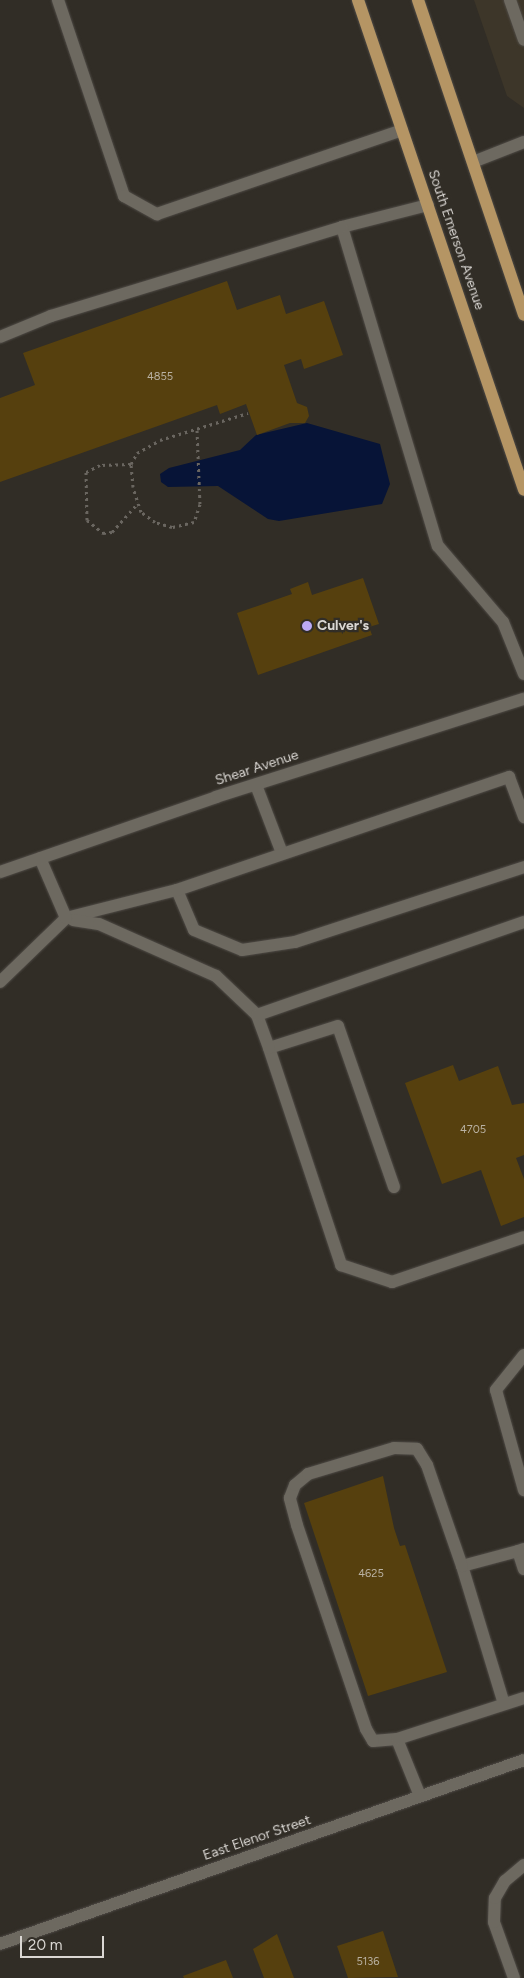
<!DOCTYPE html>
<style>
body{margin:0}
#map{position:relative;width:524px;height:1978px;overflow:hidden;background:#312d26;font-family:Figtree,sans-serif}
div>[style]{position:absolute}
.built>*{inset:0;background:#3d3629}
.water>*{inset:0;background:#071437}
.building>*{inset:0;background:#56400e}
.path>*{height:3px;margin-top:-1.5px;transform-origin:0;background:repeating-linear-gradient(90deg,#6a6660 0 2.5px,transparent 0 6.5px)}
.roads{filter:drop-shadow(0 0 1px #4f4b46) drop-shadow(0 0 1px #4f4b46)}
.lane>*{height:12px;margin:-6px;padding:0 6px;transform-origin:6px;border-radius:6px;background:#6d6960}
.street>*{height:12px;margin:-6px;padding:0 6px;transform-origin:6px;border-radius:6px;background:#6d6960}
.primary>*{height:12px;margin:-6px;padding:0 6px;transform-origin:6px;border-radius:6px;background:#b59564}
.dots>*{width:14px;height:14px;translate:-50% -50%;box-sizing:border-box;border:2px solid #312d26;border-radius:50%}
span{translate:-50% -50%;white-space:nowrap;text-align:center;line-height:1.15;-webkit-text-stroke:4.5px #312d26;paint-order:stroke}
.number-label{font-size:11px;color:#b9b1a2}
.number-label span{-webkit-text-stroke-width:0}
.street-label{font-size:14px;color:#dad7d3}
.poi-label{font-size:14px;color:#dad7d3;font-weight:700}
.left{translate:0 -50%;text-align:left}
.scale{position:absolute;left:20px;top:1936px;width:84px;height:22px;box-sizing:border-box;border:2px solid #dad7d3;border-top:0;padding-left:6px;font-size:15px;line-height:18px;white-space:nowrap;color:#dad7d3;-webkit-text-stroke:4px #312d26;paint-order:stroke}
</style>
<div id="map">
<div class="built">
<i style="clip-path:polygon(474px 0,524px 0,524px 108px,507px 96px)"></i>
</div>
<div class="water">
<i style="clip-path:polygon(307px 423px,380px 444px,390px 484px,382px 504px,279px 521px,268px 519px,218px 486px,168px 487px,161px 482px,160px 474px,169px 468px,240px 450px,256px 435px)"></i>
</div>
<div class="building">
<i style="clip-path:polygon(227px 281px,237px 310px,280px 295px,286px 314px,324px 301px,343px 355px,304px 369px,301px 359px,284px 365px,297px 403px,307px 407px,309px 416px,305px 423px,290px 423px,257px 435px,246px 404px,220px 414px,217px 405px,0 482px,0 398px,35px 385px,23px 353px)"></i>
<i style="clip-path:polygon(363px 578px,379px 624px,369px 627px,372px 635px,258px 675px,237px 613px,292px 594px,290px 589px,308px 582px,312px 595px)"></i>
<i style="clip-path:polygon(453px 1065px,459px 1081px,498px 1066px,512px 1105px,524px 1103px,524px 1155px,516px 1158px,524px 1179px,524px 1217px,501px 1226px,481px 1170px,442px 1184px,405px 1083px)"></i>
<i style="clip-path:polygon(383px 1476px,394px 1528px,400px 1546px,405px 1545px,447px 1672px,368px 1696px,304px 1503px)"></i>
<i style="clip-path:polygon(383px 1931px,398px 1977px,348px 1978px,337px 1946px)"></i>
<i style="clip-path:polygon(277px 1934px,294px 1978px,264px 1978px,253px 1949px)"></i>
<i style="clip-path:polygon(226px 1960px,233px 1978px,184px 1978px,183px 1976px)"></i>
</div>
<div class="path">
<i style="left:197px;top:430px;width:74px;rotate:87.7deg"></i>
<i style="left:200px;top:504px;width:19px;rotate:108deg"></i>
<i style="left:194px;top:522px;width:23px;rotate:167deg"></i>
<i style="left:172px;top:527px;width:18px;rotate:-164deg"></i>
<i style="left:155px;top:522px;width:17px;rotate:-144deg"></i>
<i style="left:141px;top:512px;width:26px;rotate:-108deg"></i>
<i style="left:133px;top:487px;width:23px;rotate:-95deg"></i>
<i style="left:131px;top:464px;width:13px;rotate:-61deg"></i>
<i style="left:137px;top:453px;width:26px;rotate:-29deg"></i>
<i style="left:160px;top:440px;width:92px;rotate:-17.1deg"></i>
<i style="left:131px;top:464px;width:31px;rotate:178deg"></i>
<i style="left:100px;top:465px;width:16px;rotate:153deg"></i>
<i style="left:86px;top:472px;width:48px;rotate:88.8deg"></i>
<i style="left:87px;top:520px;width:21px;rotate:39deg"></i>
<i style="left:103px;top:533px;width:9px;rotate:-6deg"></i>
<i style="left:112px;top:532px;width:39px;rotate:-48deg"></i>
</div>
<div class="roads">
<div class="lane">
<i style="left:58px;top:0;width:207px;rotate:71.4deg"></i>
<i style="left:124px;top:196px;width:38px;rotate:29deg"></i>
<i style="left:157px;top:214px;width:259px;rotate:-18.9deg"></i>
<i style="left:510px;top:0;width:42px;rotate:70.7deg"></i>
<i style="left:473px;top:162px;width:55px;rotate:-21.4deg"></i>
<i style="left:428px;top:205px;width:89px;rotate:165.7deg"></i>
<i style="left:342px;top:227px;width:333px;rotate:73.3deg"></i>
<i style="left:438px;top:546px;width:100px;rotate:49.5deg"></i>
<i style="left:503px;top:622px;width:56px;rotate:68deg"></i>
<i style="left:0;top:337px;width:55px;rotate:-22.4deg"></i>
<i style="left:51px;top:316px;width:304px;rotate:-17deg"></i>
<i style="left:256px;top:785px;width:73px;rotate:69.1deg"></i>
<i style="left:177px;top:890px;width:43px;rotate:67deg"></i>
<i style="left:194px;top:930px;width:52px;rotate:22.6deg"></i>
<i style="left:242px;top:950px;width:54px;rotate:-8.6deg"></i>
<i style="left:295px;top:942px;width:241px;rotate:-18.1deg"></i>
<i style="left:66px;top:918px;width:114px;rotate:-14.2deg"></i>
<i style="left:177px;top:890px;width:351px;rotate:-18.8deg"></i>
<i style="left:509px;top:777px;width:43px;rotate:69.4deg"></i>
<i style="left:73px;top:920px;width:26px;rotate:9deg"></i>
<i style="left:99px;top:924px;width:128px;rotate:24deg"></i>
<i style="left:216px;top:976px;width:57px;rotate:43.6deg"></i>
<i style="left:0;top:982px;width:92px;rotate:-44.1deg"></i>
<i style="left:66px;top:918px;width:65px;rotate:-113.4deg"></i>
<i style="left:269px;top:1048px;width:229px;rotate:71.6deg"></i>
<i style="left:341px;top:1265px;width:54px;rotate:18.4deg"></i>
<i style="left:392px;top:1282px;width:139px;rotate:-18.8deg"></i>
<i style="left:394px;top:1187px;width:170px;rotate:-109.2deg"></i>
<i style="left:338px;top:1026px;width:72px;rotate:162.3deg"></i>
<i style="left:269px;top:1048px;width:35px;rotate:-110deg"></i>
<i style="left:257px;top:1015px;width:283px;rotate:-19.2deg"></i>
<i style="left:524px;top:1355px;width:45px;rotate:128.7deg"></i>
<i style="left:496px;top:1390px;width:104px;rotate:74.4deg"></i>
<i style="left:524px;top:1549px;width:6px;rotate:162deg"></i>
<i style="left:518px;top:1551px;width:19px;rotate:72deg"></i>
<i style="left:504px;top:1704px;width:144px;rotate:-106.9deg"></i>
<i style="left:462px;top:1566px;width:58px;rotate:-15deg"></i>
<i style="left:397px;top:1739px;width:24px;rotate:175deg"></i>
<i style="left:373px;top:1741px;width:14px;rotate:-120deg"></i>
<i style="left:366px;top:1729px;width:215px;rotate:-108.7deg"></i>
<i style="left:297px;top:1525px;width:28px;rotate:-105deg"></i>
<i style="left:290px;top:1498px;width:14px;rotate:-69deg"></i>
<i style="left:295px;top:1485px;width:17px;rotate:-40deg"></i>
<i style="left:308px;top:1474px;width:90px;rotate:-16.8deg"></i>
<i style="left:394px;top:1448px;width:23px;rotate:2deg"></i>
<i style="left:417px;top:1449px;width:19px;rotate:58deg"></i>
<i style="left:427px;top:1465px;width:107px;rotate:70.9deg"></i>
<i style="left:420px;top:1796px;width:61px;rotate:-112deg"></i>
<i style="left:397px;top:1739px;width:133px;rotate:-17.9deg"></i>
<i style="left:514px;top:1978px;width:59px;rotate:-109.7deg"></i>
<i style="left:494px;top:1922px;width:24px;rotate:-88deg"></i>
<i style="left:495px;top:1898px;width:20px;rotate:-60deg"></i>
<i style="left:505px;top:1881px;width:25px;rotate:-40deg"></i>
</div>
<div class="street">
<i style="left:0;top:872px;width:229px;rotate:-19.1deg"></i>
<i style="left:216px;top:797px;width:323px;rotate:-17.7deg"></i>
<i style="left:0;top:1944px;width:555px;rotate:-19.35deg"></i>
</div>
<div class="primary">
<i style="left:358px;top:0;width:517px;rotate:71.28deg"></i>
<i style="left:418px;top:0;width:332px;rotate:71.4deg"></i>
</div>
</div>
<div class="dots">
<i style="left:307px;top:626px;background:#bbaaf6"></i>
</div>
<div class="number-label">
<span style="left:160px;top:377px">4855</span>
<span style="left:473px;top:1130px">4705</span>
<span style="left:371px;top:1574px">4625</span>
<span style="left:368px;top:1962px">5136</span>
</div>
<div class="street-label">
<span style="left:456px;top:240px;rotate:71deg">South Emerson Avenue</span>
<span style="left:257px;top:768px;rotate:-18deg">Shear Avenue</span>
<span style="left:257px;top:1838px;rotate:-19deg">East Elenor Street</span>
</div>
<div class="poi-label">
<span class="left" style="left:317px;top:626px">Culver's</span>
</div>
<div class="scale">20 m</div>
</div>
